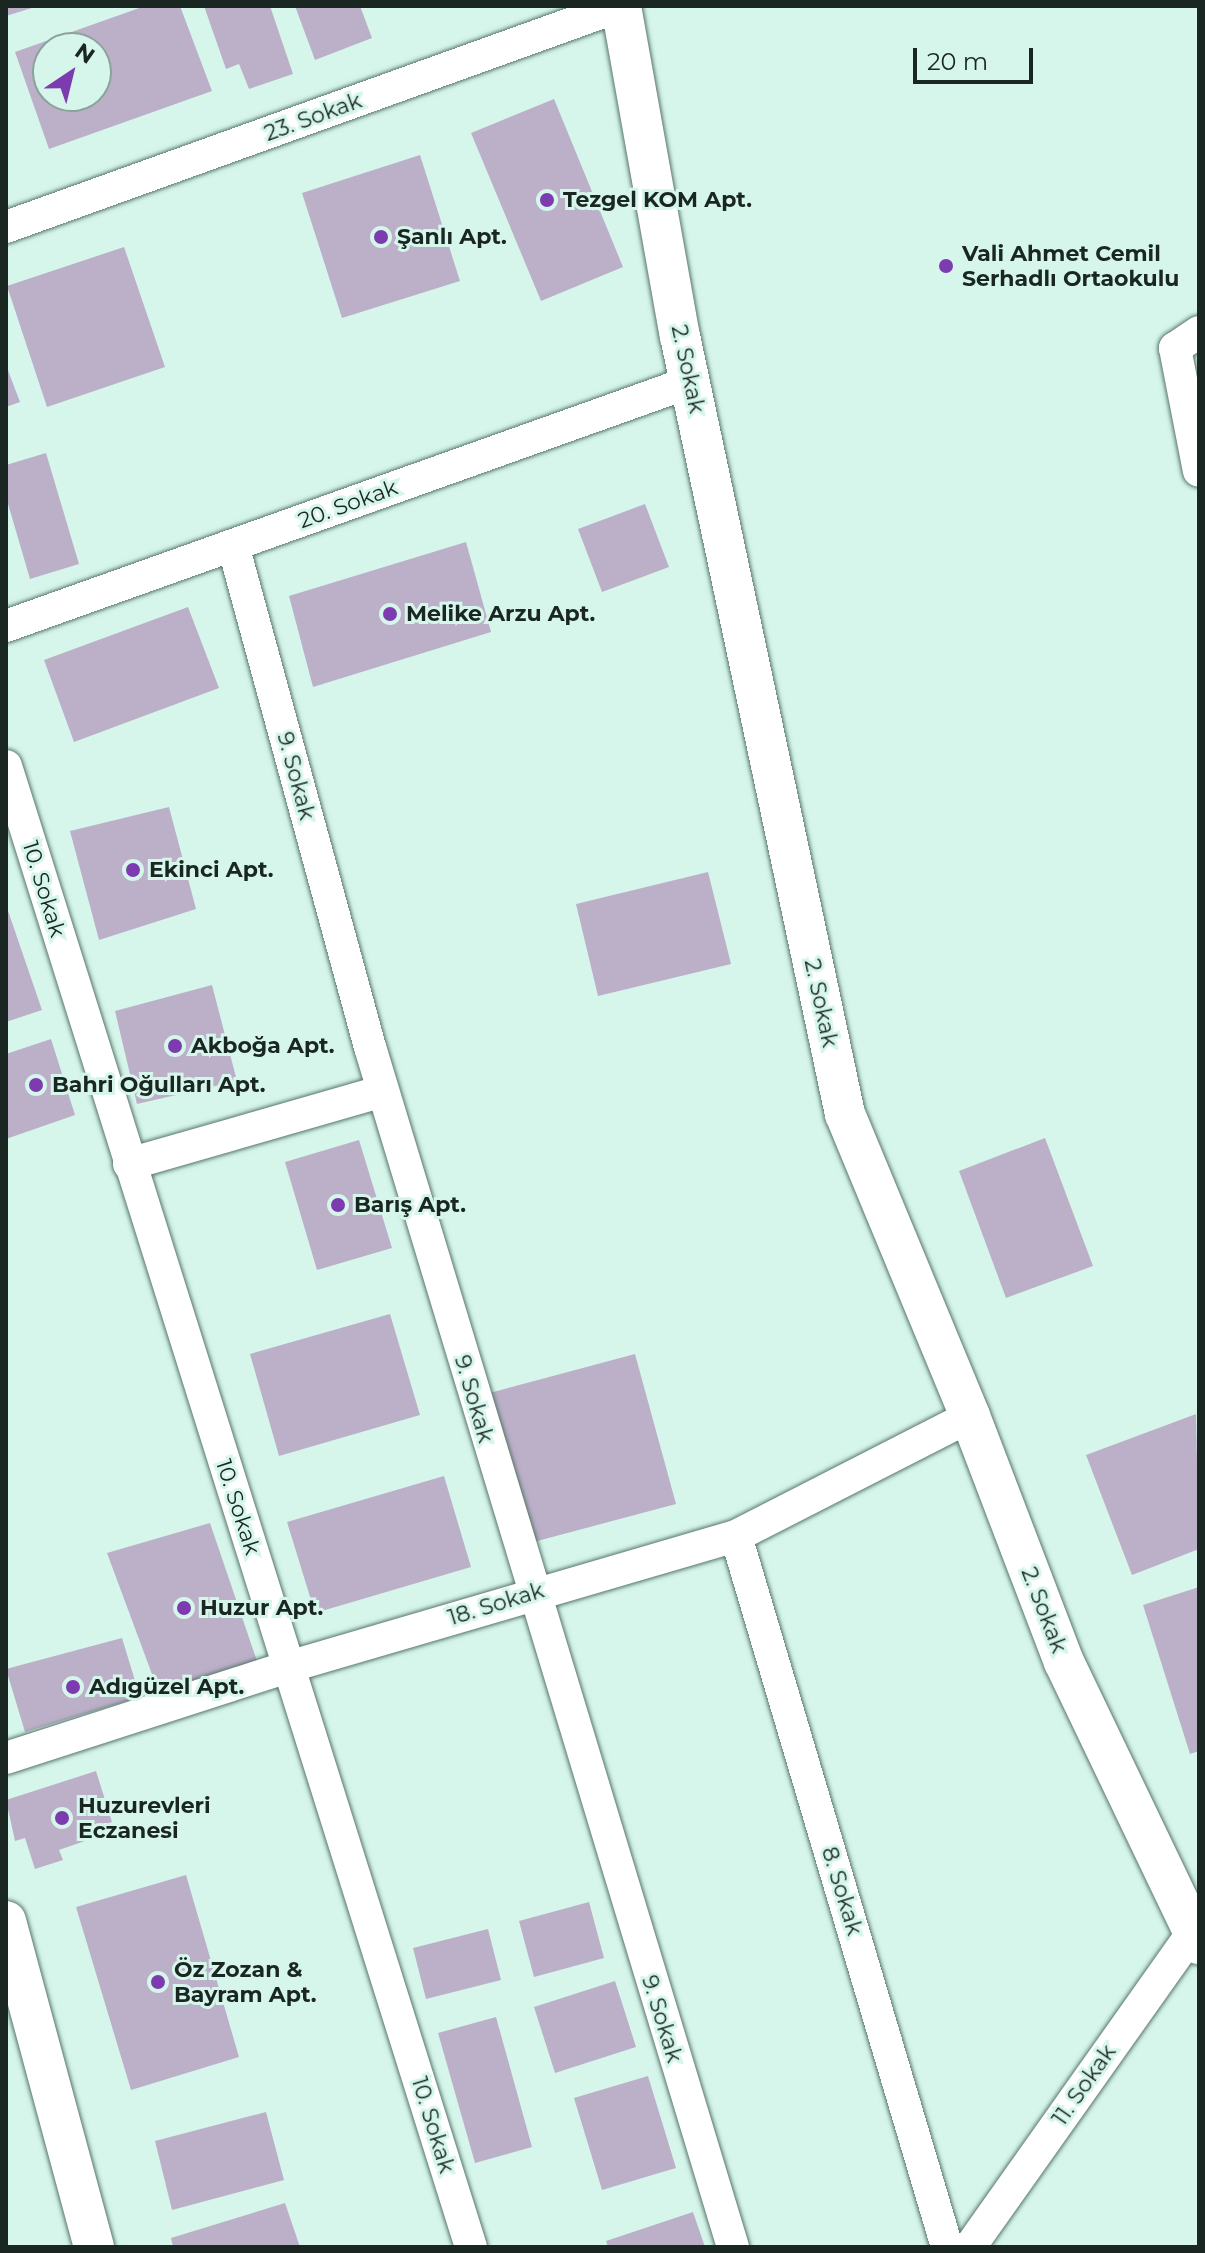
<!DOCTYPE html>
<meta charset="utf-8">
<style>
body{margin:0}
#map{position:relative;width:1205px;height:2253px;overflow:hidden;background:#d6f6eb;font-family:Montserrat,sans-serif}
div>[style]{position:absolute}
.building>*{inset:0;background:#bcb0c9}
.roads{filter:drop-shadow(0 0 2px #58756b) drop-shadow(0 0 2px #58756b)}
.minor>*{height:32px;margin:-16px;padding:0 16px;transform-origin:16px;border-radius:16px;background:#fff}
.tertiary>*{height:40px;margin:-20px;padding:0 20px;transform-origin:20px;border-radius:20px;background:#fff}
.dots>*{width:22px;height:22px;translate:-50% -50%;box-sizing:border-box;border:4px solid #d6f6eb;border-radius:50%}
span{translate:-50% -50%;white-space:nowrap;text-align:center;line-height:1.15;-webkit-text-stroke:6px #d6f6eb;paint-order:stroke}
.street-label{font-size:22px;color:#1a2622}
.poi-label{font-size:22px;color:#1a2622;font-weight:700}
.left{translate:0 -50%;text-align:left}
.frame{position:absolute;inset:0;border:8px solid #1a2622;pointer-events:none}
.north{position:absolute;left:32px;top:32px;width:80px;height:80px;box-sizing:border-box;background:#d6f6eb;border:2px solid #8ba39b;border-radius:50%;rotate:35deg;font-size:22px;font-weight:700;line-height:32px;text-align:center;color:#1a2622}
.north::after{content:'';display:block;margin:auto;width:28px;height:36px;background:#7c3baf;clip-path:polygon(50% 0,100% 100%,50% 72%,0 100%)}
.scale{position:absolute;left:913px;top:48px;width:120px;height:36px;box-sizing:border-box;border:4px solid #1a2622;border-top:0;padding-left:10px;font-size:24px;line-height:28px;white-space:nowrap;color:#1a2622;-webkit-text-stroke:6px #d6f6eb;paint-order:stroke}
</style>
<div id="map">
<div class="building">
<i style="clip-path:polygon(6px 6px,35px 6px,35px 7px,6px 16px)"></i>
<i style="clip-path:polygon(evenodd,145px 6px,180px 6px,212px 91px,49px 149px,15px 52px,145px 6px,48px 48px,96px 48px,96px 96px,48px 96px,48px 48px)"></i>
<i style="clip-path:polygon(204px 6px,270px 6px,293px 74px,249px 89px,239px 64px,226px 69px)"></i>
<i style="clip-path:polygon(295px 6px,360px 6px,372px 38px,315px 60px)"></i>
<i style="clip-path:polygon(554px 99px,623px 267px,541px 301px,471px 133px)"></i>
<i style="clip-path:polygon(420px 155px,460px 281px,342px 318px,302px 193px)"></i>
<i style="clip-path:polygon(124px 247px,165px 367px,47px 407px,7px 286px)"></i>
<i style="clip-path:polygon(6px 365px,20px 402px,6px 407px)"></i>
<i style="clip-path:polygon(46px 453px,79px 564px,30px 579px,6px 497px,6px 465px)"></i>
<i style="clip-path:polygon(645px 504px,669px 567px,602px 592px,578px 529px)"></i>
<i style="clip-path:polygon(466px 542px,491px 632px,313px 687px,289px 596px)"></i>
<i style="clip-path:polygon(188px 607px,219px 688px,74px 742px,44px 660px)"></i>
<i style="clip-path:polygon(169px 807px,196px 909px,99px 940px,70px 831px)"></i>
<i style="clip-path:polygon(708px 872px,731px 964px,598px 996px,576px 904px)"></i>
<i style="clip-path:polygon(6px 905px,42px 1010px,6px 1022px)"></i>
<i style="clip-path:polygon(212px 985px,237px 1081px,137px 1104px,115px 1011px)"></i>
<i style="clip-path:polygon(51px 1039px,75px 1115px,6px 1139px,6px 1054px)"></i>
<i style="clip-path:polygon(1045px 1138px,1093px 1266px,1006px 1298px,959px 1171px)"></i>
<i style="clip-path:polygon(359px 1140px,392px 1248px,317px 1270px,285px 1162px)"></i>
<i style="clip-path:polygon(390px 1314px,420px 1415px,279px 1456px,250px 1354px)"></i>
<i style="clip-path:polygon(635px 1354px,676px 1504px,526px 1544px,486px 1394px)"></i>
<i style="clip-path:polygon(1196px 1414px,1199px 1549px,1132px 1575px,1086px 1455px)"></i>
<i style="clip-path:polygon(444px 1476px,471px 1567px,315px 1613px,287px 1522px)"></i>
<i style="clip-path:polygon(210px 1523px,258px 1664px,159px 1693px,107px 1553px)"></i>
<i style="clip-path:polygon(1199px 1587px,1199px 1751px,1190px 1754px,1143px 1605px)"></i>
<i style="clip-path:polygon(122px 1638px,140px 1697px,25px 1732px,6px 1669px)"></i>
<i style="clip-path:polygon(96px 1771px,112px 1822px,99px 1826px,102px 1835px,59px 1850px,63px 1860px,35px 1869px,25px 1838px,15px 1841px,6px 1800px)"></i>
<i style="clip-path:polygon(186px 1875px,239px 2057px,131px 2090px,76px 1907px)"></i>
<i style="clip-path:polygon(589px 1902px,604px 1958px,534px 1977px,519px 1921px)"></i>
<i style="clip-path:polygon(488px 1929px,501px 1980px,426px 1999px,413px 1948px)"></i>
<i style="clip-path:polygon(615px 1981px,636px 2047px,555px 2073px,534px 2007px)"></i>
<i style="clip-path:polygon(496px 2017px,532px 2147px,475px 2163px,438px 2033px)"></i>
<i style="clip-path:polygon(648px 2076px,676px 2168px,602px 2190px,574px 2098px)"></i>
<i style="clip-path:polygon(266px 2112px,284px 2180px,172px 2210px,155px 2141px)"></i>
<i style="clip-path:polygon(285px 2203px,300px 2247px,173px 2247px,171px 2238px)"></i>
<i style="clip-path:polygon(693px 2212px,705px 2247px,608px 2247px,606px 2241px)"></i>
</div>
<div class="roads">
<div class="minor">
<i style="left:6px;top:227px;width:653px;rotate:-19.8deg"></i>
<i style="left:1199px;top:332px;width:29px;rotate:146deg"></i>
<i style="left:1175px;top:348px;width:125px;rotate:79deg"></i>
<i style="left:233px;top:545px;width:520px;rotate:74.74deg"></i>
<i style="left:370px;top:1047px;width:1254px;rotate:73.17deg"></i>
<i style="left:6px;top:626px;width:726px;rotate:-19.63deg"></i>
<i style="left:6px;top:766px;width:1552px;rotate:72.57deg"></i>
<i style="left:129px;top:1164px;width:264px;rotate:-16deg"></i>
<i style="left:736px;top:1536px;width:742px;rotate:73.47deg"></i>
<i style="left:6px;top:1758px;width:296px;rotate:-17.9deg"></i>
<i style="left:288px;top:1667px;width:467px;rotate:-16.3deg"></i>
<i style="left:736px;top:1536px;width:263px;rotate:-27.1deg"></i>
<i style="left:970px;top:2247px;width:396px;rotate:-54.7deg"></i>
</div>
<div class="tertiary">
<i style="left:621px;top:6px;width:335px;rotate:79.9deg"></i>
<i style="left:680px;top:336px;width:795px;rotate:78.03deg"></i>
<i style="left:845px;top:1114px;width:327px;rotate:67.5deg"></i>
<i style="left:970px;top:1416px;width:263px;rotate:69.1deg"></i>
<i style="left:1064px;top:1662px;width:313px;rotate:64.4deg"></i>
<i style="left:6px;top:1921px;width:338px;rotate:74.9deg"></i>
</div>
</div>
<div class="dots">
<i style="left:547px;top:200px;background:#7c3baf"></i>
<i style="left:381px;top:237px;background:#7c3baf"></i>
<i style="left:946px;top:266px;background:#7c3baf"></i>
<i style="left:390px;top:614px;background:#7c3baf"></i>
<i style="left:133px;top:870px;background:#7c3baf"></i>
<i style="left:175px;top:1046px;background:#7c3baf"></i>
<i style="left:36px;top:1085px;background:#7c3baf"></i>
<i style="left:338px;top:1205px;background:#7c3baf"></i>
<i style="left:184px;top:1608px;background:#7c3baf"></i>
<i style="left:73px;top:1687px;background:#7c3baf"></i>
<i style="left:62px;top:1818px;background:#7c3baf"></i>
<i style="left:158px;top:1982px;background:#7c3baf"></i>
</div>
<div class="street-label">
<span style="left:313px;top:117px;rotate:-20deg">23. Sokak</span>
<span style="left:688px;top:369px;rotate:78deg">2. Sokak</span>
<span style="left:348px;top:504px;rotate:-20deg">20. Sokak</span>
<span style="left:296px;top:776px;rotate:75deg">9. Sokak</span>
<span style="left:44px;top:889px;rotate:73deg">10. Sokak</span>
<span style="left:821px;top:1003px;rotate:78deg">2. Sokak</span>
<span style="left:474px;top:1399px;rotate:74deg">9. Sokak</span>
<span style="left:238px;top:1507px;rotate:72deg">10. Sokak</span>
<span style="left:496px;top:1604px;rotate:-17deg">18. Sokak</span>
<span style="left:1044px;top:1610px;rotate:69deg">2. Sokak</span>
<span style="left:842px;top:1891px;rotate:73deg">8. Sokak</span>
<span style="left:662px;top:2019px;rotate:73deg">9. Sokak</span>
<span style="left:1084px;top:2085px;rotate:-55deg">11. Sokak</span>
<span style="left:433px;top:2125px;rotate:73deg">10. Sokak</span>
</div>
<div class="poi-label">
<span class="left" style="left:563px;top:200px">Tezgel KOM Apt.</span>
<span class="left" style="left:397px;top:237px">Şanlı Apt.</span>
<span class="left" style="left:962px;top:266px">Vali Ahmet Cemil<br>Serhadlı Ortaokulu</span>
<span class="left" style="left:406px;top:614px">Melike Arzu Apt.</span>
<span class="left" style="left:149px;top:870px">Ekinci Apt.</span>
<span class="left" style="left:191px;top:1046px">Akboğa Apt.</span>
<span class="left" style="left:52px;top:1085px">Bahri Oğulları Apt.</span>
<span class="left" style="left:354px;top:1205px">Barış Apt.</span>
<span class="left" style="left:200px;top:1608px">Huzur Apt.</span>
<span class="left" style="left:89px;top:1687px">Adıgüzel Apt.</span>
<span class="left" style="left:78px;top:1818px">Huzurevleri<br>Eczanesi</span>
<span class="left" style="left:174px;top:1982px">Öz Zozan &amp;<br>Bayram Apt.</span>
</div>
<div class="frame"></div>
<div class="north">N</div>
<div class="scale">20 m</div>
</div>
